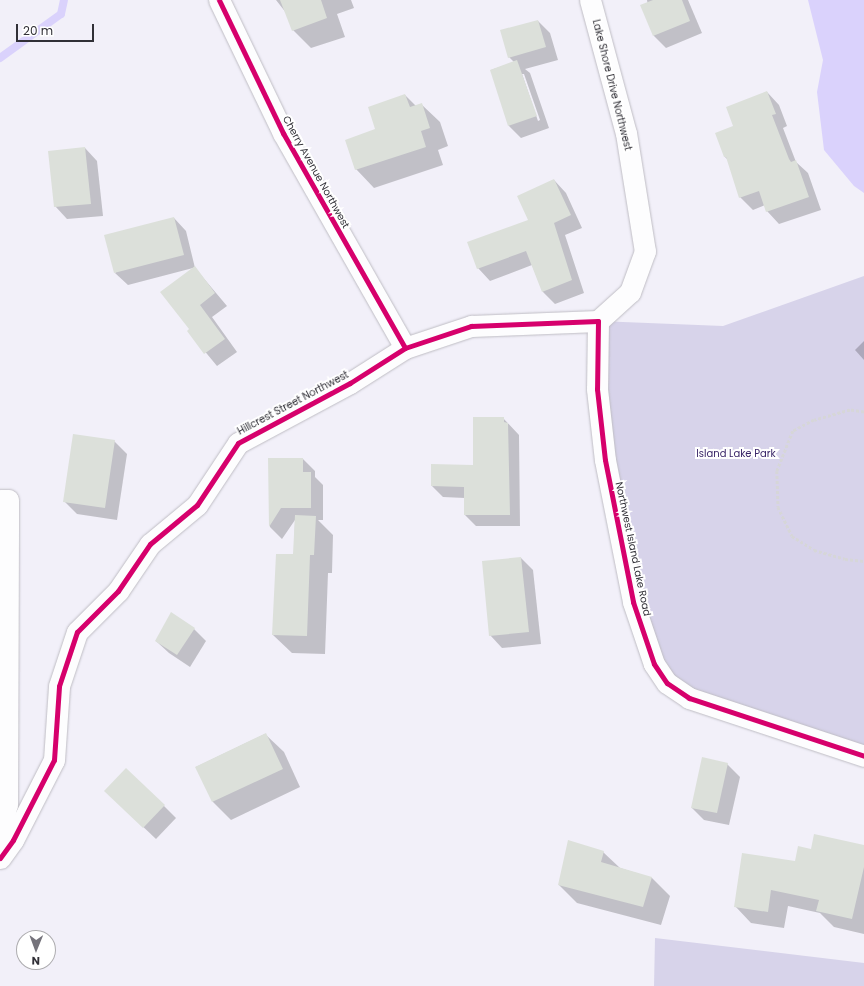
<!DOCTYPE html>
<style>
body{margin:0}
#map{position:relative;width:864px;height:986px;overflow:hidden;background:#f2f0f9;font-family:Poppins,sans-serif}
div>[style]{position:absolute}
.green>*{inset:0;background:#d7d3ea}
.water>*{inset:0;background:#dad2fc}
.shadow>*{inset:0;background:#0003}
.stream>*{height:8px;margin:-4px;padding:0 4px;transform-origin:4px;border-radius:4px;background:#dad2fc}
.building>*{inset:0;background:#dce0da}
.path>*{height:2.5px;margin-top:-1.25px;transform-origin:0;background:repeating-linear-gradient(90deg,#d6d6d8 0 3px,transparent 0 5px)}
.roads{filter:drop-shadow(0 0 1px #bfbdc4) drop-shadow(0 0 1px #bfbdc4)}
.minor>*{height:21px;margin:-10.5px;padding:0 10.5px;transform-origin:10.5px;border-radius:10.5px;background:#fdfdfe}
.cycleway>*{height:5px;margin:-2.5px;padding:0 2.5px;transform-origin:2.5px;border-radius:2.5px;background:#d6006c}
span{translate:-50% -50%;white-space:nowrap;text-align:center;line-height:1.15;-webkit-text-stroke:4px #fff;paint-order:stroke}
.street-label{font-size:10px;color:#313037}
.park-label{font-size:10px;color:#392567}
.north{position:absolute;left:16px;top:930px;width:40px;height:40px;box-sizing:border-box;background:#fff;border:1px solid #adacaf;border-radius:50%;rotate:181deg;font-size:11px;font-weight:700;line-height:16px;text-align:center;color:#313037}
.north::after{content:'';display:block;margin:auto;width:14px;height:18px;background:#75737b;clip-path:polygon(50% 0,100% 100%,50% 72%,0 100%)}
.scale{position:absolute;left:16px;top:24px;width:78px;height:18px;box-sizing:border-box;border:2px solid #313037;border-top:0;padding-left:5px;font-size:12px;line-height:14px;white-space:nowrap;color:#313037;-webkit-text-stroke:3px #fff;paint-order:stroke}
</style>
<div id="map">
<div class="green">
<i style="clip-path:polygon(864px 276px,864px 756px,667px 683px,633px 602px,598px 321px,723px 326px)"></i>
<i style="clip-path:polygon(655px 938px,864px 963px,864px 986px,654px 986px)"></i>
</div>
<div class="water">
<i style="clip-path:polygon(808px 0,864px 0,864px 193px,854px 186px,824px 150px,817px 92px,823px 60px)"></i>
</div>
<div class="shadow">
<i style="clip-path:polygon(276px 0,351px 0,354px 8px,337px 14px,345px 37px,311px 48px,293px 30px,287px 14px)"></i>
<i style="clip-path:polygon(647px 0,688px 0,702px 33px,666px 48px,654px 36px)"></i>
<i style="clip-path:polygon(evenodd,538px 21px,550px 33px,558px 60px,525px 69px,530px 73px,549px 128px,521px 138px,509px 126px,491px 70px,514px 62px,509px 57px,538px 21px,522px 74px,524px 74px,540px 120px,538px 121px,522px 74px)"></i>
<i style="clip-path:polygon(767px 92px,779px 105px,787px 126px,783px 128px,796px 162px,808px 173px,821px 210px,779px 224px,767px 211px,765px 205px,753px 210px,740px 197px,729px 161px,725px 157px,735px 127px)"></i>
<i style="clip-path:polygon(405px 95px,416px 106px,421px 104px,440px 122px,448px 146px,438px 150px,443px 165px,374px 188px,356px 169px,377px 130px)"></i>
<i style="clip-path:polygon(85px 148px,97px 161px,103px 216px,67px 219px,55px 206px)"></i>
<i style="clip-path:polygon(554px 180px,566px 193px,582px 228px,565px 235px,584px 293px,555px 304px,543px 292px,532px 265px,490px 281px,478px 268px,529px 220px)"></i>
<i style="clip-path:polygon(174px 218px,186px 231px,195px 268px,227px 306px,212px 317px,237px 352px,217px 366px,188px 331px,190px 329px,193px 268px,128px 285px,115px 273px)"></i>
<i style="clip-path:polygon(864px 341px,864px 360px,855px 350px)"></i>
<i style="clip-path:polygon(503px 418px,519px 435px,520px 526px,476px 526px,465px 515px,465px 498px,443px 497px,432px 486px,474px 466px)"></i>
<i style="clip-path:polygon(114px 441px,127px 454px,117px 520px,77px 514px,64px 501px)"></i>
<i style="clip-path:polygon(302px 458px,315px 471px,315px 477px,323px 485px,323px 520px,318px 520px,333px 535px,332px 573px,328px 573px,325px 654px,292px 653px,273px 635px,294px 555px,295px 520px,282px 539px,270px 527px,269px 459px)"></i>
<i style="clip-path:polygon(521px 558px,533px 570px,541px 644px,502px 648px,490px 635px)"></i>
<i style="clip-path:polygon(171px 614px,194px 629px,206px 641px,190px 667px,169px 653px,156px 641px)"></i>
<i style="clip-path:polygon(265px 734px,284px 752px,300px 787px,231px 820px,213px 802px,196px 767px)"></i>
<i style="clip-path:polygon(727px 764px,740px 777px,729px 825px,704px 820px,692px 808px)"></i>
<i style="clip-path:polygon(118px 803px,164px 806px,176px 818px,156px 839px)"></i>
<i style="clip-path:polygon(864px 846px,864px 934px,834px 927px,820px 913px,788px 906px,784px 928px,751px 923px,735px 906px,796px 862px)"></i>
<i style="clip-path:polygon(603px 852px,620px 868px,652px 878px,670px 896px,661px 925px,577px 903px,559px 885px)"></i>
</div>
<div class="stream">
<i style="left:0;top:58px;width:75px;rotate:-35.8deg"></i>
<i style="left:61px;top:14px;width:14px;rotate:-78deg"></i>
</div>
<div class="building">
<i style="clip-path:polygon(280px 0,321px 0,327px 18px,292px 31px)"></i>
<i style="clip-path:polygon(653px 0,682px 0,690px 21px,653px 36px,640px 5px)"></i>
<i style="clip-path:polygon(538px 20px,546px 47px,508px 58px,500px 30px)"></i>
<i style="clip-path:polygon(517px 60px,537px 116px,508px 126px,490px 70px)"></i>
<i style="clip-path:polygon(767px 91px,776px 114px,772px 115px,789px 159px,791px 162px,796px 160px,809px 197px,766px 212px,759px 191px,739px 198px,726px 157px,724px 157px,715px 133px,733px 126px,726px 107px)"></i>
<i style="clip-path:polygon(405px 94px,410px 107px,422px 103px,430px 128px,421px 131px,426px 147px,355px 170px,345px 140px,375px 129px,368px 107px)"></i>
<i style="clip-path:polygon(85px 147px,91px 204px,54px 207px,48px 151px)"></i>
<i style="clip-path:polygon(554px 179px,571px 215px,554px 223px,572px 280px,542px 292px,526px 251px,477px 269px,467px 242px,528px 220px,517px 196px)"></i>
<i style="clip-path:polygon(174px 217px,184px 255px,114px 273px,104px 235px)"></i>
<i style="clip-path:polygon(195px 266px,215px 293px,200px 305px,225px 339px,204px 354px,187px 331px,189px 329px,160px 292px)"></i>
<i style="clip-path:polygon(473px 417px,504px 417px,504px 422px,508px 423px,510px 515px,464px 515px,464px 487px,431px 486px,431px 464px,473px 465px)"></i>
<i style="clip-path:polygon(73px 434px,115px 440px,105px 508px,63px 502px)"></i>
<i style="clip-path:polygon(268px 458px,303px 458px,303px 472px,311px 472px,311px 508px,281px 508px,269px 527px)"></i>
<i style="clip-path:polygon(295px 515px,316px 516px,314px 555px,310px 555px,307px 636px,272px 635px,276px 554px,293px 554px)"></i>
<i style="clip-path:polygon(521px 557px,529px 632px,489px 636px,482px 561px)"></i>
<i style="clip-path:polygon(171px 612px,195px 628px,177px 655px,155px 641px)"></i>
<i style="clip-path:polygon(266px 733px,283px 769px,212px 802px,195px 767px)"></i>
<i style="clip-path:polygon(702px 757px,728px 763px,717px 813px,691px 808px)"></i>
<i style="clip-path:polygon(126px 768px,165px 805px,143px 828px,104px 791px)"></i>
<i style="clip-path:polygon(814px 834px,864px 845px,864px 867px,852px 919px,816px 911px,819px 900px,771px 890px,768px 912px,734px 907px,742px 853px,795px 861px,798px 846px,811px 849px)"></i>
<i style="clip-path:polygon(568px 840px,604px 851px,601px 862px,652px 877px,643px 907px,558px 885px)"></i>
</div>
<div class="path">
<i style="left:864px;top:412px;width:14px;rotate:-172deg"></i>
<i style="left:850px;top:410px;width:37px;rotate:164deg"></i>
<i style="left:814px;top:420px;width:24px;rotate:152deg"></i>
<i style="left:793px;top:431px;width:43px;rotate:111.8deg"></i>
<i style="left:777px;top:471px;width:36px;rotate:88deg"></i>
<i style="left:778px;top:507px;width:32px;rotate:64deg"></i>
<i style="left:792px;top:536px;width:26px;rotate:32deg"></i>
<i style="left:814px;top:550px;width:32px;rotate:16deg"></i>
<i style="left:845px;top:559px;width:19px;rotate:6deg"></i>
</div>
<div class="roads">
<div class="minor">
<i style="left:219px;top:0;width:148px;rotate:64.3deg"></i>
<i style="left:283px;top:133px;width:247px;rotate:60.4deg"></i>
<i style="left:590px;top:0;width:138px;rotate:74.9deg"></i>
<i style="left:626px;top:133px;width:120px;rotate:80.9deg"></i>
<i style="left:645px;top:251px;width:44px;rotate:110.1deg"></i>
<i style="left:630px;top:292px;width:43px;rotate:137.8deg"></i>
<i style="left:598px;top:321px;width:68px;rotate:90.8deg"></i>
<i style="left:597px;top:389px;width:71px;rotate:83.6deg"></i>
<i style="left:605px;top:460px;width:145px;rotate:78.8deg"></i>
<i style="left:633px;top:602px;width:65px;rotate:71.3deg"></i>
<i style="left:654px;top:664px;width:23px;rotate:56deg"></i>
<i style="left:667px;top:683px;width:27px;rotate:34deg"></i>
<i style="left:689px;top:698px;width:184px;rotate:18.3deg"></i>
<i style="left:0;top:500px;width:8px"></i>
<i style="left:8px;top:500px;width:29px;rotate:90deg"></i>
<i style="left:8px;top:529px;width:275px;rotate:90.2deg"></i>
<i style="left:7px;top:804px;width:28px;rotate:105deg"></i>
<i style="left:0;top:858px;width:22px;rotate:-54deg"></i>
<i style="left:13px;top:840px;width:90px;rotate:-62.9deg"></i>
<i style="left:54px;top:760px;width:74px;rotate:-86.1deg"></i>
<i style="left:59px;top:686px;width:57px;rotate:-71.6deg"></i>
<i style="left:77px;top:632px;width:58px;rotate:-45deg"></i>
<i style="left:118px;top:591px;width:57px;rotate:-55.8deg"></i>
<i style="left:150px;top:544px;width:61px;rotate:-39.7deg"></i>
<i style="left:197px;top:505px;width:74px;rotate:-56.5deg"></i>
<i style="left:238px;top:443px;width:127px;rotate:-28.2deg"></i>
<i style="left:350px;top:383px;width:65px;rotate:-32.5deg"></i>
<i style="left:405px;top:348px;width:70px;rotate:-18.4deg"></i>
<i style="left:471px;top:326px;width:127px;rotate:-2.3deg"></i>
</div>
</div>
<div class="cycleway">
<i style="left:219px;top:0;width:148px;rotate:64.3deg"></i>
<i style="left:283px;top:133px;width:247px;rotate:60.4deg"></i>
<i style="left:0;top:858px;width:22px;rotate:-54deg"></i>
<i style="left:13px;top:840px;width:90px;rotate:-62.9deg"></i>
<i style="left:54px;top:760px;width:74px;rotate:-86.1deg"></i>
<i style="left:59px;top:686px;width:57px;rotate:-71.6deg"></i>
<i style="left:77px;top:632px;width:58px;rotate:-45deg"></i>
<i style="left:118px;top:591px;width:57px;rotate:-55.8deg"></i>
<i style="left:150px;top:544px;width:61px;rotate:-39.7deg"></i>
<i style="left:197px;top:505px;width:74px;rotate:-56.5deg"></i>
<i style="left:238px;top:443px;width:127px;rotate:-28.2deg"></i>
<i style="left:350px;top:383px;width:65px;rotate:-32.5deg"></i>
<i style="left:405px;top:348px;width:70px;rotate:-18.4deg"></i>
<i style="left:471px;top:326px;width:127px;rotate:-2.3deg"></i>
<i style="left:598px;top:321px;width:68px;rotate:90.8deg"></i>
<i style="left:597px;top:389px;width:71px;rotate:83.6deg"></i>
<i style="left:605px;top:460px;width:145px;rotate:78.8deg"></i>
<i style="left:633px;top:602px;width:65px;rotate:71.3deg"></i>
<i style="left:654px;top:664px;width:23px;rotate:56deg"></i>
<i style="left:667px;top:683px;width:27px;rotate:34deg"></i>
<i style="left:689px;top:698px;width:184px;rotate:18.3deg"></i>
</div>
<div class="street-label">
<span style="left:612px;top:85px;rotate:76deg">Lake Shore Drive Northwest</span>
<span style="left:316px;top:172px;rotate:61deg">Cherry Avenue Northwest</span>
<span style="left:293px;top:403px;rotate:-28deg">Hillcrest Street Northwest</span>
<span style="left:633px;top:549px;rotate:78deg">Northwest Island Lake Road</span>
</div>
<div class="park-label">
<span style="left:736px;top:454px">Island Lake Park</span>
</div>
<div class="north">N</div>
<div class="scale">20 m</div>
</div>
